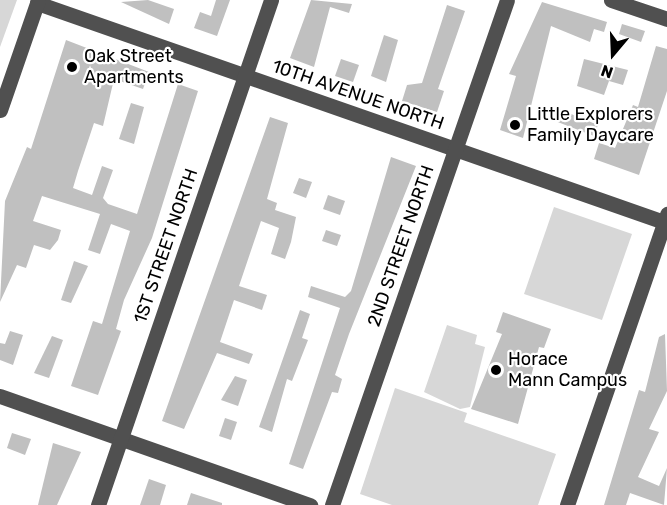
<!DOCTYPE html>
<style>
body{margin:0}
#map{position:relative;width:667px;height:505px;overflow:hidden;background:#fff;font-family:Rubik,sans-serif}
div>[style]{position:absolute}
.green>*{inset:0;background:#d7d7d7}
.building>*{inset:0;background:#c0c0c0}
.minor>*{height:15px;margin:-7.5px;padding:0 7.5px;transform-origin:7.5px;border-radius:7.5px;background:#505050}
.dots>*{width:16px;height:16px;translate:-50% -50%;box-sizing:border-box;border:3px solid #fff;border-radius:50%}
span{translate:-50% -50%;white-space:nowrap;text-align:center;line-height:1.15;-webkit-text-stroke:4.5px #fff;paint-order:stroke}
.poi-label{font-size:18px;color:#000}
.left{translate:0 -50%;text-align:left}
.street-label{font-size:18px;color:#000}
.north{position:absolute;left:583px;top:24px;width:60px;height:60px;-webkit-text-stroke:4px #fff;paint-order:stroke;rotate:199deg;font-size:16px;font-weight:700;line-height:24px;text-align:center;color:#000}
.north::after{content:'';display:block;margin:auto;width:21px;height:27px;background:#000;clip-path:polygon(50% 0,100% 100%,50% 72%,0 100%)}
</style>
<div id="map">
<div class="green">
<i style="clip-path:polygon(0 0,17px 0,0 47px)"></i>
<i style="clip-path:polygon(554px 207px,632px 234px,602px 320px,524px 294px)"></i>
<i style="clip-path:polygon(447px 325px,477px 335px,475px 344px,485px 347px,470px 407px,460px 409px,424px 392px)"></i>
<i style="clip-path:polygon(395px 388px,467px 413px,464px 422px,556px 454px,538px 505px,392px 505px,360px 494px)"></i>
</div>
<div class="building">
<i style="clip-path:polygon(148px 0,174px 9px,169px 24px,121px 2px)"></i>
<i style="clip-path:polygon(216px 0,230px 0,217px 36px,194px 28px,200px 12px,211px 16px)"></i>
<i style="clip-path:polygon(311px 0,352px 4px,349px 13px,330px 7px,314px 67px,290px 58px)"></i>
<i style="clip-path:polygon(542px 2px,607px 22px,604px 32px,594px 29px,590px 42px,551px 26px,523px 138px,500px 130px,516px 76px,509px 74px)"></i>
<i style="clip-path:polygon(447px 5px,465px 11px,438px 89px,444px 91px,437px 112px,402px 101px,407px 85px,422px 83px)"></i>
<i style="clip-path:polygon(622px 24px,645px 31px,641px 42px,619px 34px)"></i>
<i style="clip-path:polygon(384px 35px,398px 40px,386px 82px,371px 76px)"></i>
<i style="clip-path:polygon(66px 40px,149px 72px,143px 89px,114px 79px,103px 126px,94px 123px,78px 171px,73px 188px,92px 195px,102px 166px,113px 170px,103px 198px,108px 204px,137px 214px,178px 84px,198px 91px,152px 238px,124px 300px,116px 329px,121px 331px,98px 395px,71px 386px,93px 321px,102px 324px,130px 231px,111px 224px,100px 254px,88px 250px,100px 214px,42px 196px,33px 221px,61px 230px,58px 240px,50px 250px,34px 245px,26px 268px,17px 265px,0 302px,5px 201px,27px 147px,31px 149px)"></i>
<i style="clip-path:polygon(656px 46px,667px 49px,667px 91px,639px 175px,594px 159px,599px 143px,615px 148px,633px 105px,638px 107px)"></i>
<i style="clip-path:polygon(341px 59px,359px 65px,353px 82px,335px 76px)"></i>
<i style="clip-path:polygon(584px 59px,628px 70px,623px 85px,609px 81px,604px 95px,577px 86px)"></i>
<i style="clip-path:polygon(131px 103px,144px 107px,134px 144px,119px 139px)"></i>
<i style="clip-path:polygon(559px 109px,598px 125px,594px 136px,555px 121px)"></i>
<i style="clip-path:polygon(270px 117px,288px 123px,267px 199px,277px 203px,275px 210px,296px 217px,291px 242px,285px 259px,271px 254px,279px 228px,261px 221px,239px 286px,267px 295px,262px 310px,234px 300px,220px 342px,253px 354px,249px 364px,217px 353px,184px 429px,162px 421px)"></i>
<i style="clip-path:polygon(391px 157px,416px 166px,349px 334px,335px 375px,342px 379px,338px 393px,332px 392px,303px 469px,289px 464px,340px 308px,308px 297px,311px 286px,345px 297px,351px 291px)"></i>
<i style="clip-path:polygon(299px 178px,312px 182px,306px 198px,293px 193px)"></i>
<i style="clip-path:polygon(328px 195px,345px 201px,340px 215px,323px 209px)"></i>
<i style="clip-path:polygon(326px 230px,341px 235px,337px 246px,322px 241px)"></i>
<i style="clip-path:polygon(74px 261px,88px 266px,71px 303px,61px 300px)"></i>
<i style="clip-path:polygon(300px 310px,310px 314px,302px 338px,308px 340px,292px 381px,287px 379px,272px 432px,259px 427px)"></i>
<i style="clip-path:polygon(503px 312px,551px 329px,544px 348px,539px 347px,518px 424px,471px 409px,502px 334px,496px 332px)"></i>
<i style="clip-path:polygon(10px 331px,23px 335px,13px 365px,0 360px,0 343px,5px 344px)"></i>
<i style="clip-path:polygon(665px 334px,667px 391px,649px 429px,659px 432px,638px 477px,659px 486px,667px 468px,664px 505px,630px 493px,626px 505px,604px 505px,639px 390px,645px 392px,659px 337px)"></i>
<i style="clip-path:polygon(52px 336px,63px 340px,49px 378px,34px 373px)"></i>
<i style="clip-path:polygon(235px 376px,247px 380px,238px 406px,221px 400px)"></i>
<i style="clip-path:polygon(225px 418px,237px 422px,231px 440px,219px 436px)"></i>
<i style="clip-path:polygon(12px 433px,31px 439px,25px 455px,7px 448px)"></i>
<i style="clip-path:polygon(53px 443px,81px 452px,57px 505px,38px 505px)"></i>
<i style="clip-path:polygon(149px 479px,166px 485px,160px 505px,140px 505px)"></i>
<i style="clip-path:polygon(191px 493px,222px 503px,222px 505px,187px 505px)"></i>
</div>
<div class="minor">
<i style="left:611px;top:0;width:59px;rotate:18.7deg"></i>
<i style="left:37px;top:3px;width:667px;rotate:19.25deg"></i>
<i style="left:0;top:110px;width:116px;rotate:-70.9deg"></i>
<i style="left:0;top:396px;width:329px;rotate:19.4deg"></i>
<i style="left:98px;top:505px;width:534px;rotate:-71.09deg"></i>
<i style="left:332px;top:505px;width:534px;rotate:-70.89deg"></i>
<i style="left:567px;top:505px;width:308px;rotate:-71deg"></i>
</div>
<div class="dots">
<i style="left:72px;top:67px;background:#000"></i>
<i style="left:515px;top:125px;background:#000"></i>
<i style="left:496px;top:370px;background:#000"></i>
</div>
<div class="poi-label">
<span class="left" style="left:84px;top:67px">Oak Street<br>Apartments</span>
<span class="left" style="left:527px;top:125px">Little Explorers<br>Family Daycare</span>
<span class="left" style="left:508px;top:370px">Horace<br>Mann Campus</span>
</div>
<div class="street-label">
<span style="left:358px;top:95px;rotate:19deg">10TH AVENUE NORTH</span>
<span style="left:166px;top:246px;rotate:-71deg">1ST STREET NORTH</span>
<span style="left:401px;top:246px;rotate:-71deg">2ND STREET NORTH</span>
</div>
<div class="north">N</div>
</div>
